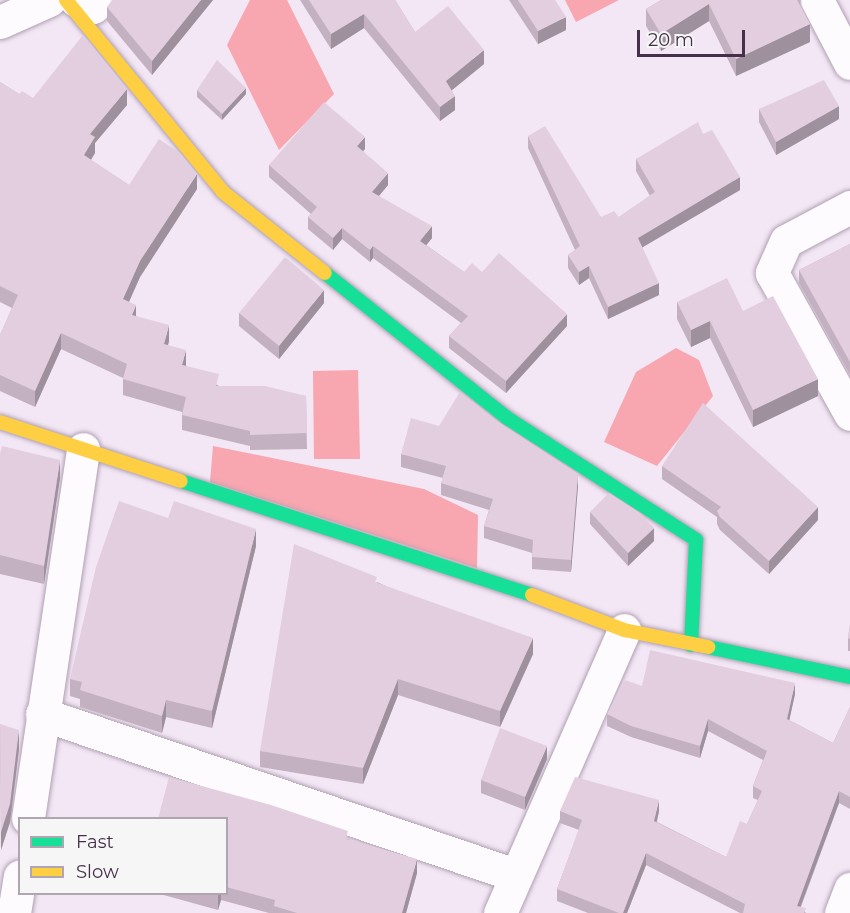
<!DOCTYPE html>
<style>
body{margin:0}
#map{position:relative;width:850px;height:913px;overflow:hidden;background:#f3e6f5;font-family:Montserrat,sans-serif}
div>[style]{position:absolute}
.forest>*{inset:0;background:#f8a6af}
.roads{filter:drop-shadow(0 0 2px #afa0b2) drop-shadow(0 0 2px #afa0b2)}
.street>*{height:33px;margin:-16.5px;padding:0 16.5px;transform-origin:16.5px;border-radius:16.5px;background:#fdfbfe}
.fast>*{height:14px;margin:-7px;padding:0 7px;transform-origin:7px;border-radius:7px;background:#16e098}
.slow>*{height:14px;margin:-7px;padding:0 7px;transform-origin:7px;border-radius:7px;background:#ffcf43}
.wall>*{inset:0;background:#c3b1c1}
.shaded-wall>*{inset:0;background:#9f909d}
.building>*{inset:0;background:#e3cee0}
span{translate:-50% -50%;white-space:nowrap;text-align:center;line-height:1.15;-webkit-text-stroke:5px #f6f6f6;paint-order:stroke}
.legend{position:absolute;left:18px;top:817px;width:210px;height:78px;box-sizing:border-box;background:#f6f6f6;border:2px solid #b0a6b1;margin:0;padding:8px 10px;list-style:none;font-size:18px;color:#462f4a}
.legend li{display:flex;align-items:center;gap:12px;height:30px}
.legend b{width:30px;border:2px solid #b0a6b1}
.scale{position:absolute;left:637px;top:30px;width:108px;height:27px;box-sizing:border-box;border:3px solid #462f4a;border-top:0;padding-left:8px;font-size:18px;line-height:21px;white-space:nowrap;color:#462f4a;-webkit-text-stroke:4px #f6f6f6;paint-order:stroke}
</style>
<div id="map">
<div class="forest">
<i style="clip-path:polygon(250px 0,287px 0,334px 94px,279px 150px,227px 45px)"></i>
<i style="clip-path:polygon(565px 0,619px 0,576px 22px)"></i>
<i style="clip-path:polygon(676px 348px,699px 360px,713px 396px,657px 466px,604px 442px,636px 372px)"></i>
<i style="clip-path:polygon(358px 370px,360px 459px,314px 459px,313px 371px)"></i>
<i style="clip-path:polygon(213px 446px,424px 489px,478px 515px,477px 568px,210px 482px)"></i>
</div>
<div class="roads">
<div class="street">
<i style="left:76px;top:0;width:18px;rotate:22deg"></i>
<i style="left:93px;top:7px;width:10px;rotate:-45deg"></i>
<i style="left:817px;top:0;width:71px;rotate:62.4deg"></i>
<i style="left:0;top:22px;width:54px;rotate:-24.2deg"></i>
<i style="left:850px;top:207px;width:72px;rotate:152deg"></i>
<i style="left:786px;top:241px;width:35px;rotate:114deg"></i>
<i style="left:772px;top:273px;width:161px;rotate:61deg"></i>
<i style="left:42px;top:714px;width:500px;rotate:18.8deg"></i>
<i style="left:28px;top:818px;width:373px;rotate:-81.5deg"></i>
<i style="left:14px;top:913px;width:37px;rotate:-81deg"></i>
<i style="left:500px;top:913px;width:309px;rotate:-66.3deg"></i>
<i style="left:841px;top:913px;width:26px;rotate:-69deg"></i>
</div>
<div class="fast">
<i style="left:325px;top:273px;width:233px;rotate:38.5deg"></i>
<i style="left:507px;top:418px;width:225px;rotate:32.8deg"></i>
<i style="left:696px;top:540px;width:105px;rotate:92.7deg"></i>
<i style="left:181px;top:481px;width:369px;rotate:18deg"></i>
<i style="left:708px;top:647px;width:145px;rotate:11.9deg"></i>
</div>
<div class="slow">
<i style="left:66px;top:0;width:248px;rotate:50.7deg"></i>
<i style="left:223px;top:192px;width:130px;rotate:38.5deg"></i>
<i style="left:0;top:422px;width:190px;rotate:18.1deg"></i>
<i style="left:532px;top:595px;width:98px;rotate:20.8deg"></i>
<i style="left:624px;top:630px;width:86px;rotate:11.4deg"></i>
</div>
</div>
<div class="wall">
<i style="clip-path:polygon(213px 0,152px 75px,107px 21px,107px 7px)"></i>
<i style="clip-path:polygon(300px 0,395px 0,415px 32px,484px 64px,452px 90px,455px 110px,440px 121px,364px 28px,331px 49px)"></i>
<i style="clip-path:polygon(509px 0,555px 0,566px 30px,538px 44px)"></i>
<i style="clip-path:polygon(661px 0,800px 0,800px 4px,810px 42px,736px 76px,709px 21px,661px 51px,646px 26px,646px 9px)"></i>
<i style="clip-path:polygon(0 82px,19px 94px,33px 98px,127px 105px,95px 143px,95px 153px,91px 160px,129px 185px,197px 189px,140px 277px,129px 302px,136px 316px,169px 341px,168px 345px,186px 366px,219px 386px,306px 396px,307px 449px,250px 450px,250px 446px,182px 430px,182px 412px,123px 395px,123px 378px,61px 349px,35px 407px,0 391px,0 335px,12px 308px,0 302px)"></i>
<i style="clip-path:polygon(197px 90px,246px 94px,222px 120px,197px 97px)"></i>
<i style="clip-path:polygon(759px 109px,839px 119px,776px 155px,759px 122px)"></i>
<i style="clip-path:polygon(703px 134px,740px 190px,642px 247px,659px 295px,608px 319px,589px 278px,579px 285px,568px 268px,568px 255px,575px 250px,528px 148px,528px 136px,601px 217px,619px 217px,650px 196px,636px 171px,636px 159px)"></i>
<i style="clip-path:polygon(365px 149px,363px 151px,388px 185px,379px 196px,432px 238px,426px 245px,464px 272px,482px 272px,567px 326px,506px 393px,449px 348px,449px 336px,461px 323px,373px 258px,370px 262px,342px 239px,333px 250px,308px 229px,308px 217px,311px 214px,269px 177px,269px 165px)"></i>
<i style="clip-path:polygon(850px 244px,850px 375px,799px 283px,799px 270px)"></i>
<i style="clip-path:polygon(677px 302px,743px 311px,818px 396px,753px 427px,710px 338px,691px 347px,677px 319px)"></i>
<i style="clip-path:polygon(324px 303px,279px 359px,239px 326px,239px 313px)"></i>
<i style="clip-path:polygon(0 454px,60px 478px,44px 584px,0 574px)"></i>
<i style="clip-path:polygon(401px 454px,578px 486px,571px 572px,532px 569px,532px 553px,484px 538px,484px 526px,489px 510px,441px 495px,441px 483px,443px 478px,401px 467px)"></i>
<i style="clip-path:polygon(662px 466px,818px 520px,769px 574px,720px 530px,717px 524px,717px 517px,662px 479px)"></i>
<i style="clip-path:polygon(590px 512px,654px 541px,628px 566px,590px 524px)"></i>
<i style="clip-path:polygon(168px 518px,256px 546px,212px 728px,166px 717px,162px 733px,80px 707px,80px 699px,70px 696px,70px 679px)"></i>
<i style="clip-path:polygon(377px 582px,533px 654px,500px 727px,398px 695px,363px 784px,260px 767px,260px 751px)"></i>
<i style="clip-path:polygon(850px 625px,850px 651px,848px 651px,848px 638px)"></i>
<i style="clip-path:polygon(642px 686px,795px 694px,789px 720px,833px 743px,850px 707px,850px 809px,839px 803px,801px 907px,806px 913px,740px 913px,646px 865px,627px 913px,588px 913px,557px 901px,557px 889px,579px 830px,560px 823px,560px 811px,659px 811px,657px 822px,726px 857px,747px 824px,758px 800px,753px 798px,753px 786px,763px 760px,708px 731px,700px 758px,631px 737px,607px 726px,607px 714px)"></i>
<i style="clip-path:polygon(0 724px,19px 749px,10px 822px,1px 850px)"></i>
<i style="clip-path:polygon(547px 759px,525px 810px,481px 793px,481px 780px)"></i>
<i style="clip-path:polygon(226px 819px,348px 839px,417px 873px,406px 913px,269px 913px,221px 900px,218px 910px,160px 894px,226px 894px)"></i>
</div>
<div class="shaded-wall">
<i style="clip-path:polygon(201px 0,213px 0,152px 75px,152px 61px)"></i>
<i style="clip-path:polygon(709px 4px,709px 21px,661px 51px,661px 34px)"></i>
<i style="clip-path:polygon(364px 14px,364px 28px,331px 49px,331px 34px)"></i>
<i style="clip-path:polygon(566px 17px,566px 30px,538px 44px,538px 31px)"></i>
<i style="clip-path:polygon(810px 24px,810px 42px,736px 76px,736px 59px)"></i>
<i style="clip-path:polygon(484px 50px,484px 64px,446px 95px,446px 81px)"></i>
<i style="clip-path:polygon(246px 88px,246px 94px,222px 120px,222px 114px)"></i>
<i style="clip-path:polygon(127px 89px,127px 105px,95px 143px,95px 153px,84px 171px,84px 155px,90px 134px)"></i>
<i style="clip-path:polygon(455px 96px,455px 110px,440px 121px,440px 107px)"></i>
<i style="clip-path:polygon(839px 106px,839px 119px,776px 155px,776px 142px)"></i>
<i style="clip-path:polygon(365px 137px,365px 149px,357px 158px,357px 146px)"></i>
<i style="clip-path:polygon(388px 173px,388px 185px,372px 204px,372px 192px)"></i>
<i style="clip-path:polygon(197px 174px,197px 189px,140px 277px,123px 315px,123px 299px,140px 261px)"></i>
<i style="clip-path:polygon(740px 177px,740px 190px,638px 250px,638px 238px)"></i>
<i style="clip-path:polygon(432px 226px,432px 238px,420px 253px,420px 241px)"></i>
<i style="clip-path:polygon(342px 228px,342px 239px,333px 250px,333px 238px)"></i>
<i style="clip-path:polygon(373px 246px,373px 258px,370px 262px,370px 250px)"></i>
<i style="clip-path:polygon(589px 266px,589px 278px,579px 285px,579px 272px)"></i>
<i style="clip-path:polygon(659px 283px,659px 295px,608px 319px,608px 307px)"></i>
<i style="clip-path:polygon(324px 290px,324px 303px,279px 359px,279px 346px)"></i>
<i style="clip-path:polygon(136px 305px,136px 321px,132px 315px)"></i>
<i style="clip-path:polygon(567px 314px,567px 326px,506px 393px,506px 381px)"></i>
<i style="clip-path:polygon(710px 321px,710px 338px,691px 347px,691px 330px)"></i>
<i style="clip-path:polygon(169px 325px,169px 341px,164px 360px,164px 344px)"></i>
<i style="clip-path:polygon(61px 333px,61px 349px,35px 407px,35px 391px)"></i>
<i style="clip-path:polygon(186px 350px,186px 366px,182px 365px)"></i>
<i style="clip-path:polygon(818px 379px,818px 396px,753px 427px,753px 410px)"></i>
<i style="clip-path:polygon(60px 460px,60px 478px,44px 584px,44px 566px)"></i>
<i style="clip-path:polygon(578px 474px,578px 486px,571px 572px,571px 560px)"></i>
<i style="clip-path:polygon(818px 507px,818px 520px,769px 574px,769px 561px)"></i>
<i style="clip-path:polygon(654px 528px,654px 541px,628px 566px,628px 553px)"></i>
<i style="clip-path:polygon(256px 529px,256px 546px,212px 728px,212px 711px)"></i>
<i style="clip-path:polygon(533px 638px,533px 654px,500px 727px,500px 711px)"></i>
<i style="clip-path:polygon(398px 679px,398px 695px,363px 784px,363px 768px)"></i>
<i style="clip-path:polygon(795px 683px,795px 694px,787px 731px,787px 719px)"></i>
<i style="clip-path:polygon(166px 700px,166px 717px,162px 733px,162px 716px)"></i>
<i style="clip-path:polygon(708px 719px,708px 731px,700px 758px,700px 746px)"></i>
<i style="clip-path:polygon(19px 730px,19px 749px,10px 822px,1px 850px,1px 832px)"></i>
<i style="clip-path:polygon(547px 746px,547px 759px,525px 810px,525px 797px)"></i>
<i style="clip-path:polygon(839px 791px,839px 803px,798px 913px,797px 906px)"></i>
<i style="clip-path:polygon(659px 800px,659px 811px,654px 832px,654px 821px)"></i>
<i style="clip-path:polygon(646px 853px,646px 865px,627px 913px,623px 913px)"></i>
<i style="clip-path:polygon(417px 859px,417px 873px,406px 913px,402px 913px)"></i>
<i style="clip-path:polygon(218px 894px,221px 894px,221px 900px,218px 910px)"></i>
</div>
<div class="building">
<i style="clip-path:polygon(112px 0,201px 0,152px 61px,107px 7px)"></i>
<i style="clip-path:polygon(309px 0,395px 0,415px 32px,448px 6px,484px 50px,446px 81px,455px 96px,440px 107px,364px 14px,331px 34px)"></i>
<i style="clip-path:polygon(518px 0,555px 0,566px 17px,538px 31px)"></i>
<i style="clip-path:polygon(661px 0,797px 0,810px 24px,736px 59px,709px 4px,661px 34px,646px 9px)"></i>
<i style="clip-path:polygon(83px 35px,127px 89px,90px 134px,95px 137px,84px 155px,129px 185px,159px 139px,180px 153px,197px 174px,140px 261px,123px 299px,136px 305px,132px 315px,169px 325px,164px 344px,186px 350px,182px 365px,219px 374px,216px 386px,265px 386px,306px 396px,307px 433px,250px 435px,250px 431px,182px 415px,186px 397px,123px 379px,127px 364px,61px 333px,35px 391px,0 375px,0 335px,18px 295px,0 286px,0 82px,19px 94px,22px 91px,33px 98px)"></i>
<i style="clip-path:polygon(217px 60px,246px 88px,222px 114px,197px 90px)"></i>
<i style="clip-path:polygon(824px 80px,839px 106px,776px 142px,759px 109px)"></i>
<i style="clip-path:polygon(324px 102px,365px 137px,357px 146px,388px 173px,372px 192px,432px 226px,420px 241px,464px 272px,472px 263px,482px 272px,499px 253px,567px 314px,506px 381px,449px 336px,468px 316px,373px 246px,370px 250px,342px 228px,333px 238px,308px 217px,317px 207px,269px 165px)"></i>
<i style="clip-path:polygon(698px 122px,703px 134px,712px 130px,740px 177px,638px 238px,659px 283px,608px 307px,589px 266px,579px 272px,568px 255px,580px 246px,528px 136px,545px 126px,601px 217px,614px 211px,619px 217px,655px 192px,636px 159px)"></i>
<i style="clip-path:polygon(850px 244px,850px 362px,799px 270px)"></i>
<i style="clip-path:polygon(285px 257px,324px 290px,279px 346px,239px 313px)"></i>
<i style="clip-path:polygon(727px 278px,743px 311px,773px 296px,818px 379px,753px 410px,710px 321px,691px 330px,677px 302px)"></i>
<i style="clip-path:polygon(460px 392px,497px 421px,578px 474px,571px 560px,532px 557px,533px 540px,484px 526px,493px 499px,441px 483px,446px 466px,401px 454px,411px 418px,439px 426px)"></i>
<i style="clip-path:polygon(703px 403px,818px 507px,769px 561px,720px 517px,717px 511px,721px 507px,662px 466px)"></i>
<i style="clip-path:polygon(2px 446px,60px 460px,44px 566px,0 555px,0 454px)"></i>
<i style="clip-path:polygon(609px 493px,640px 513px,654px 528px,628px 553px,590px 512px)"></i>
<i style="clip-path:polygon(119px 501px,168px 518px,174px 501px,256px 529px,212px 711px,166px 700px,162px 716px,80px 690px,82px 682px,70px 679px,96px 567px)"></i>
<i style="clip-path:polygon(294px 544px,377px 577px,375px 582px,533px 638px,500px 711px,398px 679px,363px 768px,260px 751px)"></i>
<i style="clip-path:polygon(850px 625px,850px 639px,848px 638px)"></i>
<i style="clip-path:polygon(650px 650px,795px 683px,787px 719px,833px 743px,850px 707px,850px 797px,839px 791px,797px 906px,806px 908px,804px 913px,743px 913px,745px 904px,646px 853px,623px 913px,619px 913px,557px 889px,582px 820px,560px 811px,575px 777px,659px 800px,654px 821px,726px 857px,740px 821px,747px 824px,762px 791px,753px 786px,767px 751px,708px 719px,700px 746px,631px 726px,607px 714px,625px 680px,642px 686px)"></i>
<i style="clip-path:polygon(0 724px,19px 730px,10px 804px,1px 832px)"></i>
<i style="clip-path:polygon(500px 728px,547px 746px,525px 797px,481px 780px)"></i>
<i style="clip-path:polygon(169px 777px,271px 805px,348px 831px,346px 839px,417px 859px,402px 913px,297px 913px,274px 906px,275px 900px,226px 887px,226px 819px,158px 819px)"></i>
</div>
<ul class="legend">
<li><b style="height:8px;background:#16e098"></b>Fast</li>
<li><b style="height:8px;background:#ffcf43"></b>Slow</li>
</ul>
<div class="scale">20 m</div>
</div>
